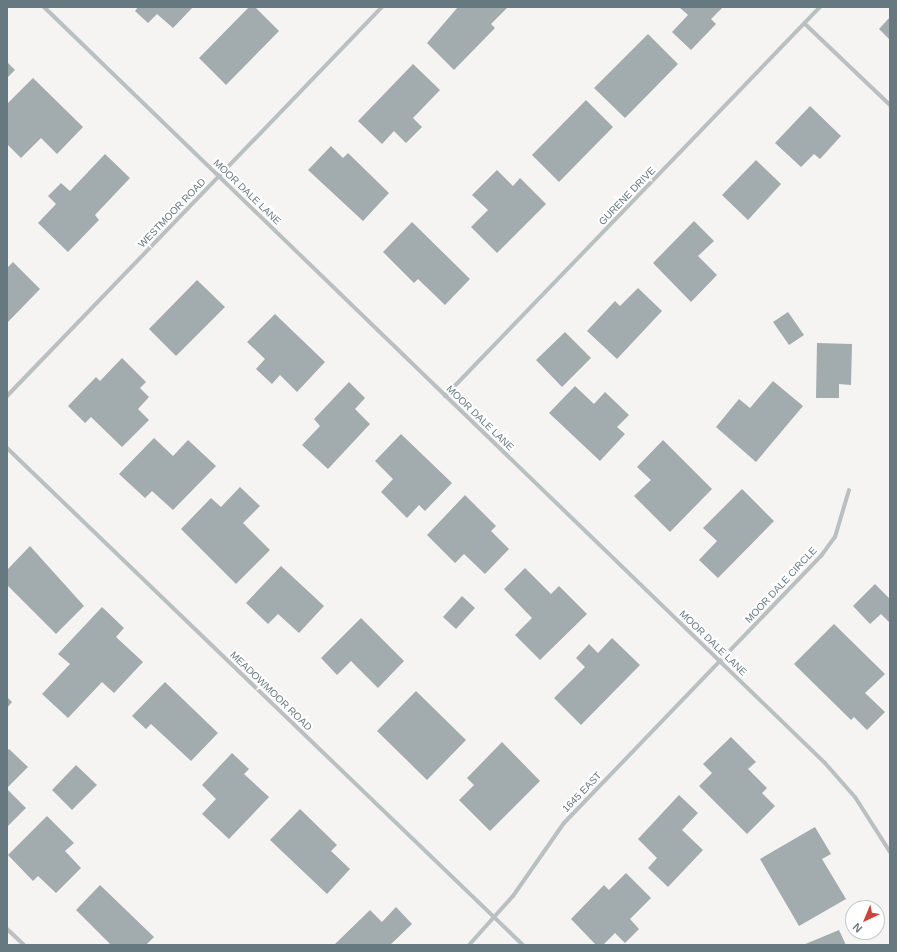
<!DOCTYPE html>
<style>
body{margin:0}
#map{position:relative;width:897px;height:952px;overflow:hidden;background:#f5f4f2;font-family:Helvetica,sans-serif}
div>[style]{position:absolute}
.building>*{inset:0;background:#a2abae}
.minor>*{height:4px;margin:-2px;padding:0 2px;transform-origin:2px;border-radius:2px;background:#babfc1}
span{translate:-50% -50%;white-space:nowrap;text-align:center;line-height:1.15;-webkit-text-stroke:4px #fff;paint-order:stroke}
.street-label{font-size:10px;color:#677980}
.frame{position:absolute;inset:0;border:8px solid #677980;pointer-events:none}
.north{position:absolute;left:845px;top:900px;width:40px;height:40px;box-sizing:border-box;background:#fff;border:1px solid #c2c9cc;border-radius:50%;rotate:224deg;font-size:11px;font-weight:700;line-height:16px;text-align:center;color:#677980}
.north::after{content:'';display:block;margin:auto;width:14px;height:18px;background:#d04237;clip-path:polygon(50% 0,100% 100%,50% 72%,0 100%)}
</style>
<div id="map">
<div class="building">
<i style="clip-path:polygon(138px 7px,193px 7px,173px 28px,157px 14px,148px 23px,135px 11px)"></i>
<i style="clip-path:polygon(249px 7px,255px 7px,279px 31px,226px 85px,199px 58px)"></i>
<i style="clip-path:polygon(458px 7px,508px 7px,491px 24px,495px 28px,454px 70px,427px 43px)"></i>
<i style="clip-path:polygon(679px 7px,723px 7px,711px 19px,716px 24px,691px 50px,672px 32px,688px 15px)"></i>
<i style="clip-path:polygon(890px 17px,890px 40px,879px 29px)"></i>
<i style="clip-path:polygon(648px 34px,678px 64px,625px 118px,594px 88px)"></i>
<i style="clip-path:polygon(7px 62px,15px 70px,7px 78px)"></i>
<i style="clip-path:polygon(413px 64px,440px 90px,413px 118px,422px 127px,406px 143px,394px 131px,382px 144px,358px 121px)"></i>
<i style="clip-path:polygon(33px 78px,83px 127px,57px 154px,41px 138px,21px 158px,7px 144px,7px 104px)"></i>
<i style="clip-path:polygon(586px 100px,613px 127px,559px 182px,532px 155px)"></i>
<i style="clip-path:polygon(810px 106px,841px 136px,820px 159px,814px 154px,801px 167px,775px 143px)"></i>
<i style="clip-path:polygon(331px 146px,343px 158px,348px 153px,389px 193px,363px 221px,308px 170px)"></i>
<i style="clip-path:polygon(105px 154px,130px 178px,95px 215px,99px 220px,68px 252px,38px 223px,56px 204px,48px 196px,61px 183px,70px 191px)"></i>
<i style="clip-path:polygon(756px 160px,781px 184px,748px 220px,722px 195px)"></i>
<i style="clip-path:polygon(497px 170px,513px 186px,520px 178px,546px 204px,497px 253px,471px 227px,488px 210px,472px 195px)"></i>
<i style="clip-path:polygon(694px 221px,714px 241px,698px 256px,717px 275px,691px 302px,653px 263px)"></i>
<i style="clip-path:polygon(412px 222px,470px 279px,445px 305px,418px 279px,414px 283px,383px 252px)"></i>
<i style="clip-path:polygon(13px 262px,40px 289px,7px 323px,7px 268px)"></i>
<i style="clip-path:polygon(197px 280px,225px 307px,176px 356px,149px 329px)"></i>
<i style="clip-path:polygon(638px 288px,662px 311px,617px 359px,587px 331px,615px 301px,620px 306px)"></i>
<i style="clip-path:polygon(788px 312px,804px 335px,789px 345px,773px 322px)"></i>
<i style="clip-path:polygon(275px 314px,325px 362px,297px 392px,280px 375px,272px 384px,256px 369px,265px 359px,247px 342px)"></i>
<i style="clip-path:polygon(565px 332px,591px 358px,562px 387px,536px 360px)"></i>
<i style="clip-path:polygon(817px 343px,852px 344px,851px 385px,839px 384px,839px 398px,816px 398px)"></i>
<i style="clip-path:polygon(122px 358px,146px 382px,140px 388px,149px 397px,138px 409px,149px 420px,122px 447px,91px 417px,85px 423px,68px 406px,96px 377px,100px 381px)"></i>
<i style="clip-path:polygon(773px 381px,803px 406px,756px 462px,716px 427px,739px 399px,750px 408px)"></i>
<i style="clip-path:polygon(349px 382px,365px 398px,355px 409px,370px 424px,328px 469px,302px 445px,320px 426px,314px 419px)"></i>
<i style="clip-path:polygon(575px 386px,594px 404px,605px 392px,629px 415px,617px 427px,625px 434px,600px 461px,549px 413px)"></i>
<i style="clip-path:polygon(401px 434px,452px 483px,425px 511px,419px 505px,407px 518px,381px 492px,393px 479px,375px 461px)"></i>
<i style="clip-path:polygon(154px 438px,173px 456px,188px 440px,216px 466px,173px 510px,152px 491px,145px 498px,119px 474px)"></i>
<i style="clip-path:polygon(663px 440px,712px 489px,670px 532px,634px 496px,651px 480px,637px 467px)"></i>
<i style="clip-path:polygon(240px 487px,260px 506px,243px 523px,270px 550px,236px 584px,181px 529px,211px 498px,221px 507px)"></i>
<i style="clip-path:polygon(742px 489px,774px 521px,718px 578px,699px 560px,717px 541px,703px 528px)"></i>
<i style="clip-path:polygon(465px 495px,496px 526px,491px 531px,509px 549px,485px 574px,464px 554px,455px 563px,427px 535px)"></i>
<i style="clip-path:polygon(30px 546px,84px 606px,56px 634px,7px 585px,7px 570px)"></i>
<i style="clip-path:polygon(281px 566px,324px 606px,299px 633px,278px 614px,268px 624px,246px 603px)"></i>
<i style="clip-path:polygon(525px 568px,551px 594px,559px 586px,587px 614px,540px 660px,515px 635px,532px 618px,504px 589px)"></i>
<i style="clip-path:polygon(875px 584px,890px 599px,890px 623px,881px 614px,870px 624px,853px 606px)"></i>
<i style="clip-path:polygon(462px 596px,475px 608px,456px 629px,443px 617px)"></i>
<i style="clip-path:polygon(102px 607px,124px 628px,116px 637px,143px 662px,114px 693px,102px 682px,68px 718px,42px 694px,70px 664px,58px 654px)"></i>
<i style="clip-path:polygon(361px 618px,404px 661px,378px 688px,351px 661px,337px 675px,321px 658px)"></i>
<i style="clip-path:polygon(834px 624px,885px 674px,865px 693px,885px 712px,867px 730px,854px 717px,851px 720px,794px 664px)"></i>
<i style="clip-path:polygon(612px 638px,640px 665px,581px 725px,554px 698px,585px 667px,576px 658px,589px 644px,598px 653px)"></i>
<i style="clip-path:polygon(165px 682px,218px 733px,191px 761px,151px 724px,146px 729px,132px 716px)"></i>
<i style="clip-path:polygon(416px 691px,466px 740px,427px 780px,377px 731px)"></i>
<i style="clip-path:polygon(7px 697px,12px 702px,7px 708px)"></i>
<i style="clip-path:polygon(731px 737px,756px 762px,748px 769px,767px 788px,762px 793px,775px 806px,747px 834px,699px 786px,712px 773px,703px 764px)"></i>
<i style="clip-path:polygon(502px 742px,540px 781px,490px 831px,459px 800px,474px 785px,467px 778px)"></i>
<i style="clip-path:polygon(9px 749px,28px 767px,7px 788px,7px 751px)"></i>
<i style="clip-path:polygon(232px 753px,249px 769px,244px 774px,269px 797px,229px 839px,202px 814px,216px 799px,202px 785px)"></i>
<i style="clip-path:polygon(76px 765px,97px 785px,72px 810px,52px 790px)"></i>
<i style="clip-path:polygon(7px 789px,26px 808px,7px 827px)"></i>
<i style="clip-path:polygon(679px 795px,698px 813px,682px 830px,703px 850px,668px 887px,648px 868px,657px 858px,638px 839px)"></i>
<i style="clip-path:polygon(300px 809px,337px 845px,331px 851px,350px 869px,327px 894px,270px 840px)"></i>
<i style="clip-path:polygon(47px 816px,74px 843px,65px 851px,81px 868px,56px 893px,38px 876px,33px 881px,8px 855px)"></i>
<i style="clip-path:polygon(815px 827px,831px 854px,822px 859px,846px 899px,799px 926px,760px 859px)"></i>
<i style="clip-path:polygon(626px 873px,651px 898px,630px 919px,639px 929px,625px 943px,615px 933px,603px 945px,596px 945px,571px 919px,604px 885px,609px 890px)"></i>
<i style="clip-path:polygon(100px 885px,154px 937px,146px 945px,111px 945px,76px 910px)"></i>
<i style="clip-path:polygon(396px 907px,412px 924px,390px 945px,334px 945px,370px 910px,382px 922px)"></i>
<i style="clip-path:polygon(839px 930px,846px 945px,803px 945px)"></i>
</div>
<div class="minor">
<i style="left:44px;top:7px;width:1086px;rotate:44.07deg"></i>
<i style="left:824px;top:762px;width:47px;rotate:48.5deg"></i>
<i style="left:855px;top:797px;width:65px;rotate:57.5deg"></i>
<i style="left:805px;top:24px;width:117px;rotate:43.6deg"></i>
<i style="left:7px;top:396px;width:540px;rotate:-46.05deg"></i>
<i style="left:445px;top:396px;width:540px;rotate:-46.05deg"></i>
<i style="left:7px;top:448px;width:716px;rotate:43.93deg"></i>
<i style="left:7px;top:929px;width:23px;rotate:43deg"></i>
<i style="left:469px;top:945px;width:66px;rotate:-48.1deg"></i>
<i style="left:513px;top:896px;width:89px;rotate:-55.1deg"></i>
<i style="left:564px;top:823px;width:371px;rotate:-46.1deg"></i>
<i style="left:821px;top:556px;width:24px;rotate:-54deg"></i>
<i style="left:835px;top:537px;width:49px;rotate:-73.4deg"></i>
</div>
<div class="street-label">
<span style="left:247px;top:192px;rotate:44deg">MOOR DALE LANE</span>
<span style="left:627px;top:196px;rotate:-46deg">GURENE DRIVE</span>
<span style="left:172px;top:213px;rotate:-46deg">WESTMOOR ROAD</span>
<span style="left:480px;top:418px;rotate:44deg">MOOR DALE LANE</span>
<span style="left:781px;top:585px;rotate:-47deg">MOOR DALE CIRCLE</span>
<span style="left:713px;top:643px;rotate:44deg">MOOR DALE LANE</span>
<span style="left:271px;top:691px;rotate:44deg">MEADOWMOOR ROAD</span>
<span style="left:582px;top:792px;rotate:-46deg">1645 EAST</span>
</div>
<div class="frame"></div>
<div class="north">N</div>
</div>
